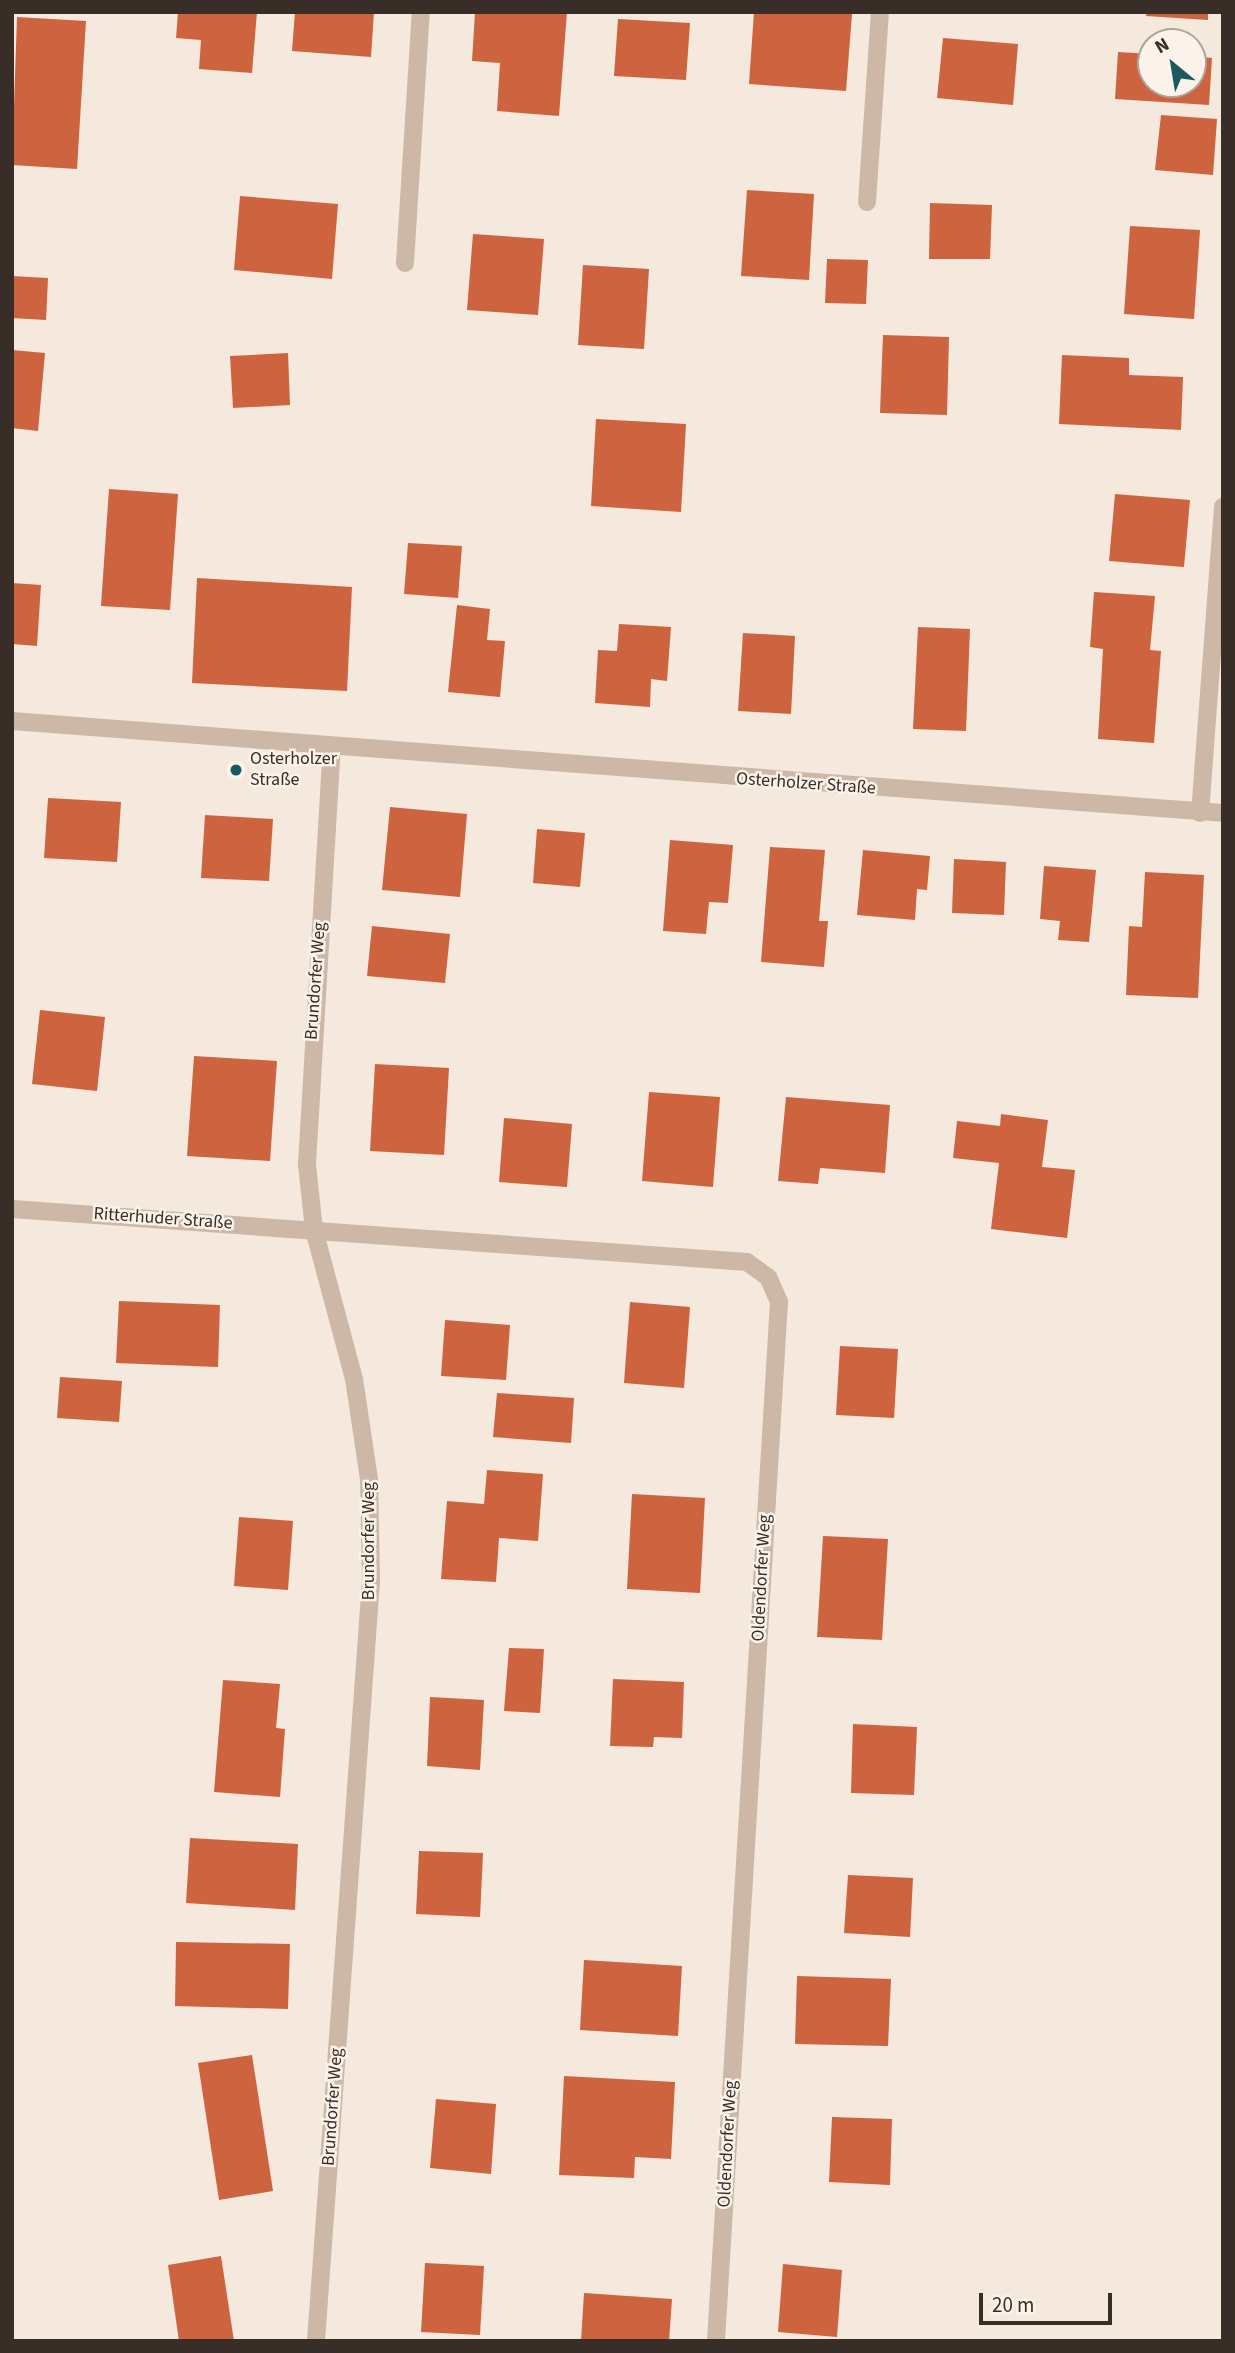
<!DOCTYPE html>
<meta charset="utf-8">
<style>
body{margin:0}
#map{position:relative;width:1235px;height:2353px;overflow:hidden;background:#f4e9dc;font-family:"Source Sans 3",sans-serif}
div>[style]{position:absolute}
.building>*{inset:0;background:#ce633f}
.service>*{height:18px;margin:-9px;padding:0 9px;transform-origin:9px;border-radius:9px;background:#cdb8a7}
.minor>*{height:18px;margin:-9px;padding:0 9px;transform-origin:9px;border-radius:9px;background:#cdb8a7}
.dots>*{width:19px;height:19px;translate:-50% -50%;box-sizing:border-box;border:4px solid #fbf3e9;border-radius:50%}
span{translate:-50% -50%;white-space:nowrap;text-align:center;line-height:1.15;-webkit-text-stroke:5px #fbf3e9;paint-order:stroke}
.poi-label{font-size:18px;color:#392d28}
.left{translate:0 -50%;text-align:left}
.street-label{font-size:18px;color:#392d28}
.frame{position:absolute;inset:0;border:14px solid #392d28;pointer-events:none}
.north{position:absolute;left:1137px;top:28px;width:70px;height:70px;box-sizing:border-box;background:#fbf3e9;border:2px solid #ada49c;border-radius:50%;rotate:330deg;font-size:19px;font-weight:700;line-height:28px;text-align:center;color:#392d28}
.north::after{content:'';display:block;margin:auto;width:24px;height:32px;background:#1a595e;clip-path:polygon(50% 0,100% 100%,50% 72%,0 100%)}
.scale{position:absolute;left:979px;top:2293px;width:133px;height:32px;box-sizing:border-box;border:4px solid #392d28;border-top:0;padding-left:9px;font-size:21px;line-height:24px;white-space:nowrap;color:#392d28;-webkit-text-stroke:5px #fbf3e9;paint-order:stroke}
</style>
<div id="map">
<div class="building">
<i style="clip-path:polygon(178px 12px,257px 12px,252px 73px,199px 69px,201px 40px,176px 38px)"></i>
<i style="clip-path:polygon(295px 12px,374px 12px,371px 57px,292px 51px)"></i>
<i style="clip-path:polygon(475px 12px,567px 12px,559px 116px,497px 111px,500px 63px,472px 61px)"></i>
<i style="clip-path:polygon(754px 12px,852px 14px,846px 91px,749px 84px)"></i>
<i style="clip-path:polygon(1147px 12px,1208px 12px,1208px 20px,1146px 16px)"></i>
<i style="clip-path:polygon(17px 17px,86px 21px,77px 169px,12px 165px)"></i>
<i style="clip-path:polygon(618px 19px,690px 23px,686px 80px,614px 76px)"></i>
<i style="clip-path:polygon(943px 38px,1018px 44px,1013px 105px,937px 98px)"></i>
<i style="clip-path:polygon(1118px 52px,1151px 54px,1151px 84px,1193px 84px,1193px 56px,1212px 58px,1209px 105px,1115px 99px)"></i>
<i style="clip-path:polygon(1161px 115px,1217px 119px,1213px 175px,1155px 170px)"></i>
<i style="clip-path:polygon(747px 190px,814px 194px,809px 280px,741px 276px)"></i>
<i style="clip-path:polygon(240px 196px,338px 204px,332px 279px,234px 270px)"></i>
<i style="clip-path:polygon(930px 203px,992px 205px,990px 259px,929px 259px)"></i>
<i style="clip-path:polygon(1130px 226px,1200px 230px,1194px 319px,1124px 314px)"></i>
<i style="clip-path:polygon(473px 234px,544px 239px,538px 315px,467px 310px)"></i>
<i style="clip-path:polygon(827px 259px,868px 260px,866px 304px,825px 303px)"></i>
<i style="clip-path:polygon(583px 265px,649px 269px,644px 349px,578px 345px)"></i>
<i style="clip-path:polygon(12px 276px,48px 278px,46px 320px,12px 318px)"></i>
<i style="clip-path:polygon(883px 335px,949px 337px,947px 415px,880px 413px)"></i>
<i style="clip-path:polygon(12px 350px,45px 353px,38px 431px,12px 428px)"></i>
<i style="clip-path:polygon(288px 353px,290px 405px,233px 408px,230px 356px)"></i>
<i style="clip-path:polygon(1062px 355px,1129px 358px,1129px 375px,1183px 377px,1181px 430px,1059px 424px)"></i>
<i style="clip-path:polygon(596px 419px,686px 424px,681px 512px,591px 506px)"></i>
<i style="clip-path:polygon(109px 489px,178px 494px,170px 610px,101px 606px)"></i>
<i style="clip-path:polygon(1115px 494px,1190px 500px,1184px 567px,1109px 561px)"></i>
<i style="clip-path:polygon(408px 543px,462px 546px,458px 598px,404px 594px)"></i>
<i style="clip-path:polygon(197px 578px,352px 587px,347px 691px,192px 683px)"></i>
<i style="clip-path:polygon(12px 583px,41px 585px,37px 646px,12px 644px)"></i>
<i style="clip-path:polygon(1094px 592px,1155px 596px,1150px 650px,1161px 651px,1154px 743px,1098px 739px,1103px 649px,1090px 647px)"></i>
<i style="clip-path:polygon(457px 605px,490px 609px,487px 640px,505px 641px,500px 697px,448px 692px)"></i>
<i style="clip-path:polygon(619px 624px,671px 627px,667px 681px,651px 679px,650px 707px,595px 703px,598px 650px,617px 651px)"></i>
<i style="clip-path:polygon(918px 627px,970px 629px,966px 731px,913px 729px)"></i>
<i style="clip-path:polygon(743px 633px,795px 636px,791px 714px,738px 711px)"></i>
<i style="clip-path:polygon(48px 798px,121px 802px,117px 862px,44px 858px)"></i>
<i style="clip-path:polygon(390px 807px,467px 814px,460px 897px,382px 890px)"></i>
<i style="clip-path:polygon(205px 815px,273px 819px,269px 881px,201px 878px)"></i>
<i style="clip-path:polygon(537px 829px,585px 833px,580px 887px,533px 883px)"></i>
<i style="clip-path:polygon(670px 840px,733px 845px,728px 903px,709px 902px,706px 934px,663px 931px)"></i>
<i style="clip-path:polygon(770px 847px,825px 850px,819px 921px,828px 921px,824px 967px,761px 962px)"></i>
<i style="clip-path:polygon(863px 850px,930px 856px,927px 890px,917px 889px,915px 920px,857px 915px)"></i>
<i style="clip-path:polygon(954px 859px,1006px 862px,1004px 915px,952px 913px)"></i>
<i style="clip-path:polygon(1044px 866px,1096px 870px,1089px 942px,1058px 940px,1060px 921px,1040px 919px)"></i>
<i style="clip-path:polygon(1145px 872px,1204px 875px,1198px 998px,1126px 995px,1129px 926px,1142px 927px)"></i>
<i style="clip-path:polygon(372px 926px,450px 934px,445px 983px,367px 976px)"></i>
<i style="clip-path:polygon(40px 1010px,105px 1017px,97px 1091px,32px 1084px)"></i>
<i style="clip-path:polygon(194px 1056px,277px 1061px,270px 1161px,187px 1156px)"></i>
<i style="clip-path:polygon(375px 1064px,449px 1068px,444px 1155px,370px 1151px)"></i>
<i style="clip-path:polygon(649px 1092px,720px 1097px,713px 1187px,642px 1181px)"></i>
<i style="clip-path:polygon(786px 1097px,890px 1105px,885px 1173px,820px 1168px,818px 1184px,778px 1181px)"></i>
<i style="clip-path:polygon(1001px 1114px,1048px 1120px,1042px 1167px,1075px 1170px,1067px 1238px,991px 1229px,999px 1163px,953px 1158px,957px 1121px,1000px 1126px)"></i>
<i style="clip-path:polygon(504px 1118px,572px 1124px,567px 1187px,499px 1182px)"></i>
<i style="clip-path:polygon(119px 1301px,220px 1305px,218px 1367px,116px 1363px)"></i>
<i style="clip-path:polygon(630px 1302px,690px 1307px,684px 1388px,624px 1383px)"></i>
<i style="clip-path:polygon(445px 1320px,510px 1325px,506px 1380px,441px 1376px)"></i>
<i style="clip-path:polygon(840px 1346px,898px 1349px,894px 1418px,836px 1415px)"></i>
<i style="clip-path:polygon(60px 1377px,122px 1381px,119px 1422px,57px 1418px)"></i>
<i style="clip-path:polygon(497px 1393px,574px 1398px,571px 1443px,493px 1437px)"></i>
<i style="clip-path:polygon(487px 1470px,543px 1474px,538px 1541px,499px 1538px,496px 1582px,441px 1579px,447px 1501px,484px 1504px)"></i>
<i style="clip-path:polygon(632px 1494px,705px 1498px,700px 1593px,627px 1589px)"></i>
<i style="clip-path:polygon(239px 1517px,293px 1521px,288px 1590px,234px 1586px)"></i>
<i style="clip-path:polygon(823px 1536px,888px 1539px,882px 1640px,817px 1637px)"></i>
<i style="clip-path:polygon(509px 1648px,544px 1649px,540px 1713px,504px 1711px)"></i>
<i style="clip-path:polygon(613px 1679px,684px 1682px,682px 1738px,654px 1737px,653px 1747px,610px 1746px)"></i>
<i style="clip-path:polygon(223px 1680px,280px 1684px,276px 1728px,285px 1729px,280px 1797px,214px 1792px)"></i>
<i style="clip-path:polygon(430px 1697px,484px 1700px,480px 1770px,427px 1766px)"></i>
<i style="clip-path:polygon(853px 1724px,917px 1727px,914px 1795px,851px 1793px)"></i>
<i style="clip-path:polygon(190px 1838px,298px 1844px,295px 1910px,186px 1903px)"></i>
<i style="clip-path:polygon(419px 1851px,483px 1853px,480px 1917px,416px 1914px)"></i>
<i style="clip-path:polygon(848px 1875px,913px 1878px,910px 1937px,844px 1933px)"></i>
<i style="clip-path:polygon(176px 1942px,290px 1944px,288px 2009px,175px 2006px)"></i>
<i style="clip-path:polygon(584px 1960px,682px 1966px,678px 2036px,580px 2030px)"></i>
<i style="clip-path:polygon(797px 1976px,891px 1979px,888px 2046px,795px 2044px)"></i>
<i style="clip-path:polygon(252px 2055px,273px 2191px,219px 2200px,198px 2063px)"></i>
<i style="clip-path:polygon(564px 2076px,675px 2082px,671px 2159px,635px 2157px,634px 2178px,559px 2175px)"></i>
<i style="clip-path:polygon(436px 2099px,496px 2104px,491px 2174px,430px 2168px)"></i>
<i style="clip-path:polygon(832px 2117px,892px 2119px,890px 2185px,829px 2182px)"></i>
<i style="clip-path:polygon(221px 2256px,234px 2341px,179px 2341px,168px 2265px)"></i>
<i style="clip-path:polygon(425px 2263px,484px 2266px,480px 2335px,421px 2332px)"></i>
<i style="clip-path:polygon(783px 2264px,842px 2270px,837px 2337px,778px 2332px)"></i>
<i style="clip-path:polygon(584px 2293px,672px 2299px,669px 2341px,581px 2341px)"></i>
</div>
<div class="service">
<i style="left:867px;top:202px;width:190px;rotate:-86.1deg"></i>
<i style="left:405px;top:263px;width:252px;rotate:-86.4deg"></i>
</div>
<div class="minor">
<i style="left:12px;top:721px;width:1214px;rotate:4.34deg"></i>
<i style="left:1200px;top:813px;width:307px;rotate:-85.7deg"></i>
<i style="left:12px;top:1209px;width:737px;rotate:4.12deg"></i>
<i style="left:747px;top:1262px;width:26px;rotate:36deg"></i>
<i style="left:768px;top:1277px;width:27px;rotate:66deg"></i>
<i style="left:779px;top:1302px;width:1041px;rotate:93.47deg"></i>
<i style="left:316px;top:2341px;width:762px;rotate:-85.86deg"></i>
<i style="left:371px;top:1581px;width:102px;rotate:-91.1deg"></i>
<i style="left:369px;top:1479px;width:101px;rotate:-98.5deg"></i>
<i style="left:354px;top:1379px;width:154px;rotate:-105deg"></i>
<i style="left:314px;top:1230px;width:66px;rotate:-96.1deg"></i>
<i style="left:307px;top:1164px;width:418px;rotate:-86.6deg"></i>
</div>
<div class="dots">
<i style="left:236px;top:770px;background:#1a595e"></i>
</div>
<div class="poi-label">
<span class="left" style="left:250px;top:770px">Osterholzer<br>Straße</span>
</div>
<div class="street-label">
<span style="left:806px;top:784px;rotate:4deg">Osterholzer Straße</span>
<span style="left:316px;top:981px;rotate:-86deg">Brundorfer Weg</span>
<span style="left:163px;top:1219px;rotate:4deg">Ritterhuder Straße</span>
<span style="left:369px;top:1541px;rotate:-90deg">Brundorfer Weg</span>
<span style="left:762px;top:1578px;rotate:-87deg">Oldendorfer Weg</span>
<span style="left:333px;top:2107px;rotate:-86deg">Brundorfer Weg</span>
<span style="left:728px;top:2144px;rotate:-87deg">Oldendorfer Weg</span>
</div>
<div class="frame"></div>
<div class="north">N</div>
<div class="scale">20 m</div>
</div>
